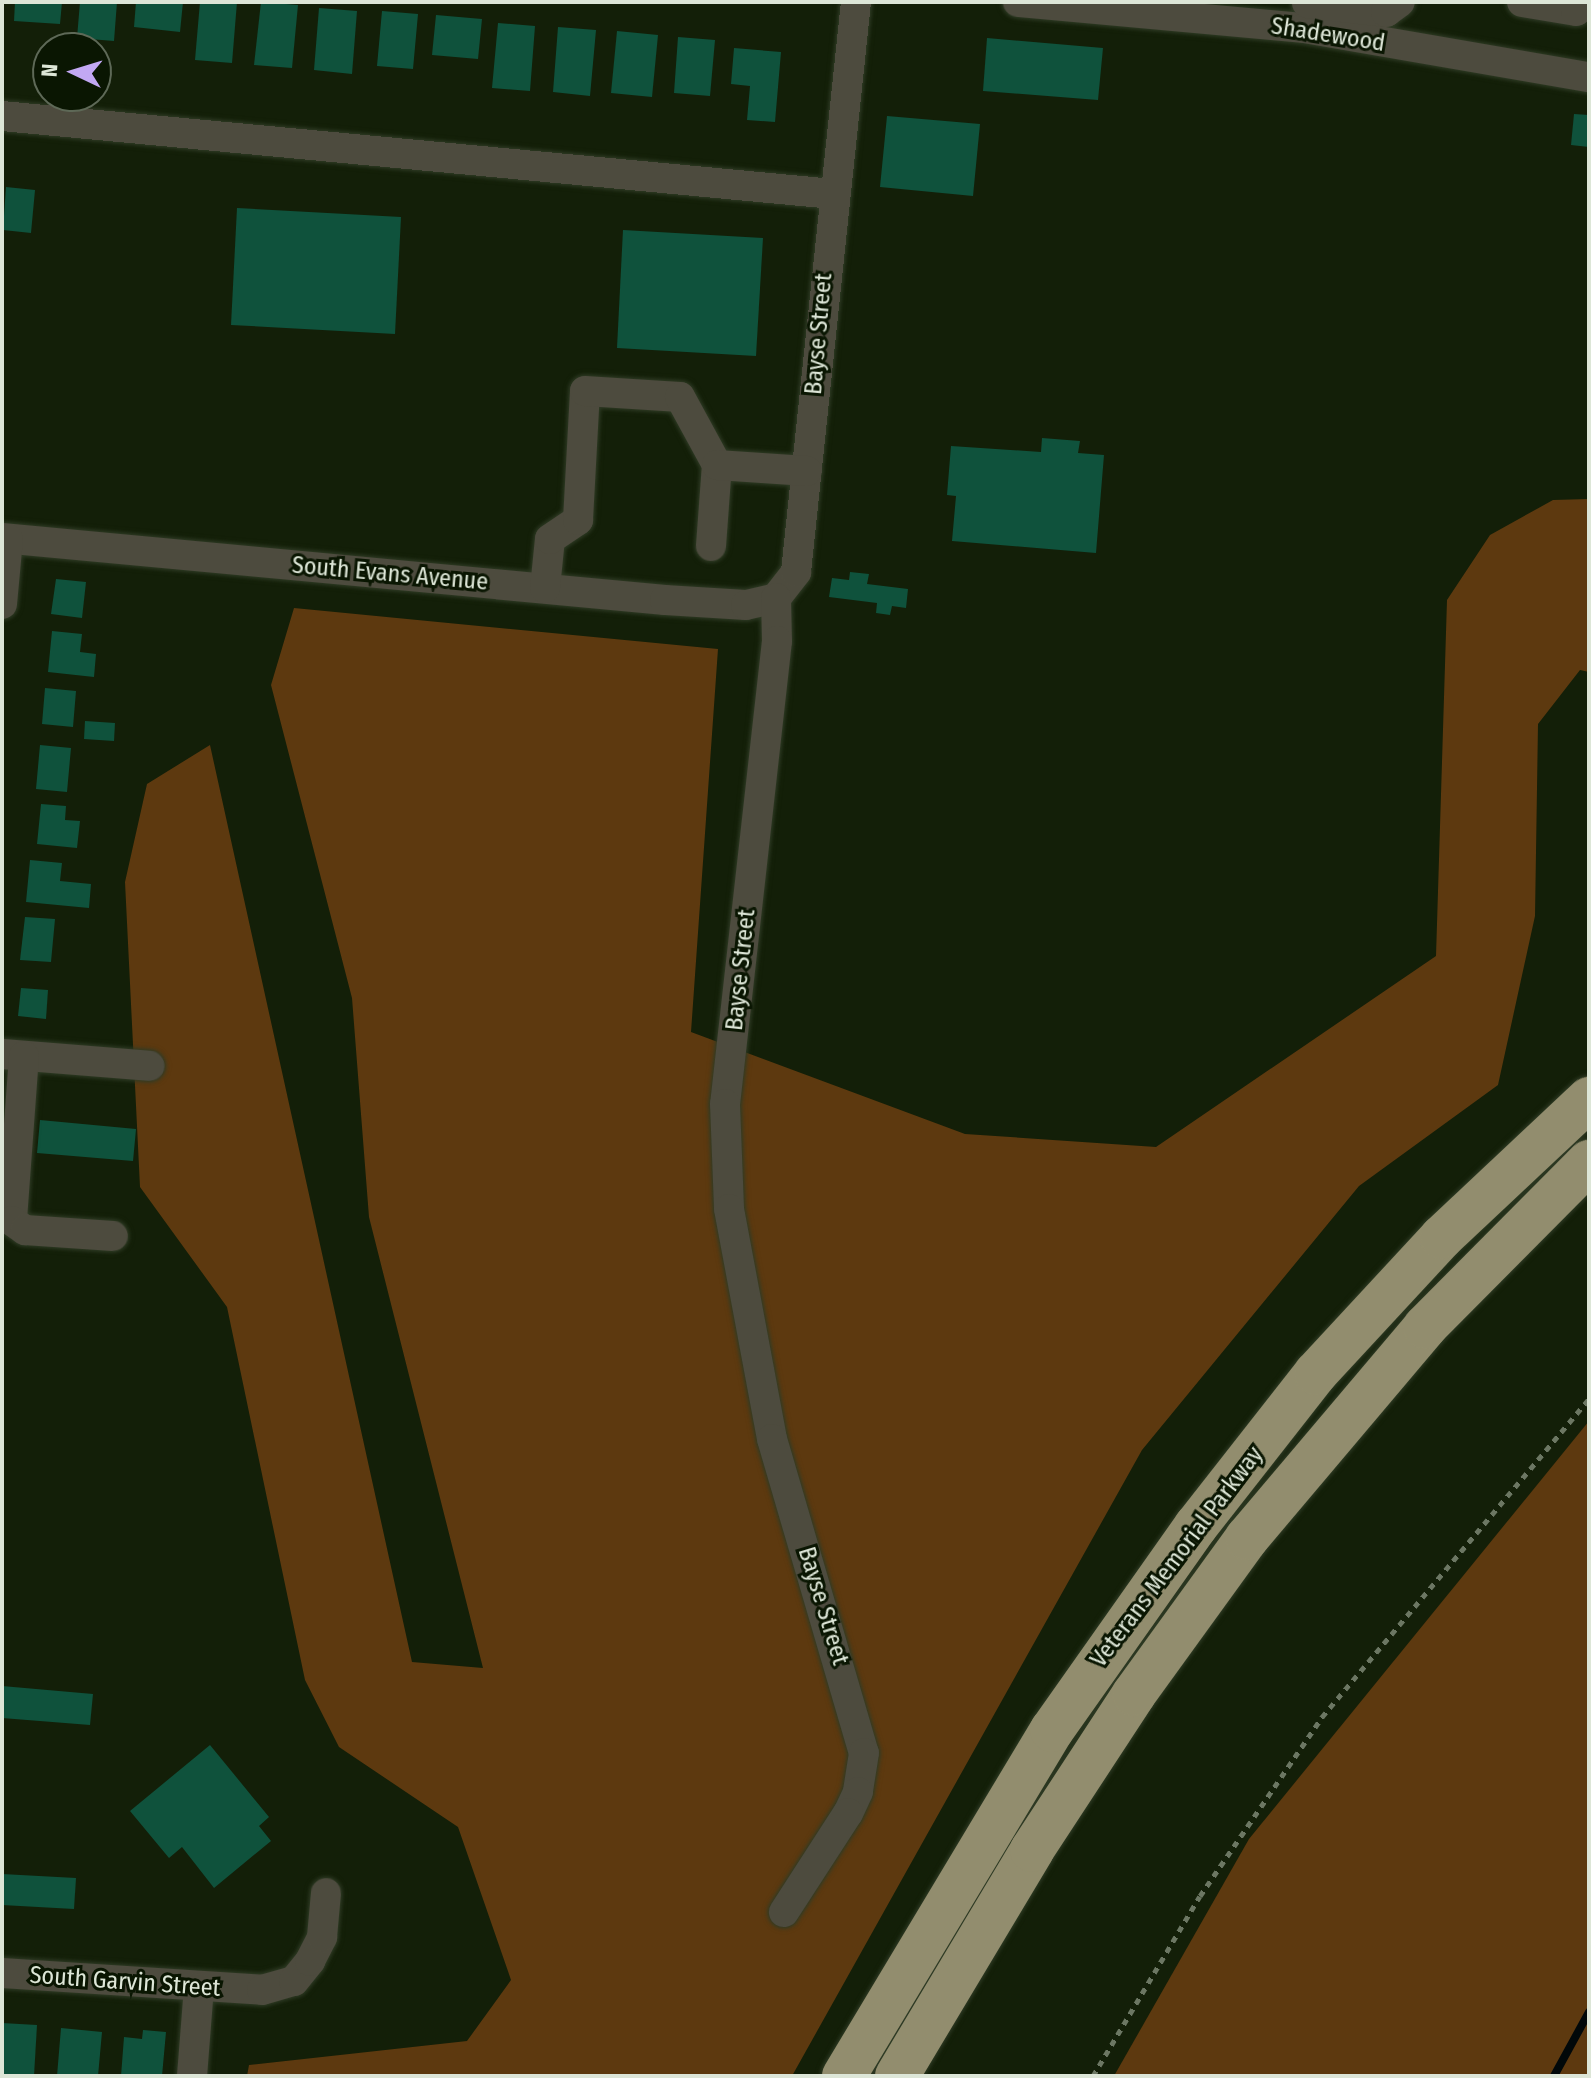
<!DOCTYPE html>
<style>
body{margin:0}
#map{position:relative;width:1591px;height:2078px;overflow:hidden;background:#131f08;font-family:"Fira Sans Condensed",sans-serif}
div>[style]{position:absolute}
.forest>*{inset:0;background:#5d390f}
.stream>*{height:8px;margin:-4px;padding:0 4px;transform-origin:4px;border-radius:4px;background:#010809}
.building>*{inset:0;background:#0f523c}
.path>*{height:5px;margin-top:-2.5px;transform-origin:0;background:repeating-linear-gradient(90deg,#6c7763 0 6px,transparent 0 12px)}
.roads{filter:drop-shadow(0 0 2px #2f3b25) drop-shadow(0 0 2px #2f3b25)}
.minor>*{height:30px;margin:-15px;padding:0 15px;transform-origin:15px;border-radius:15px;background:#4d4b3e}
.highway>*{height:44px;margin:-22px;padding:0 22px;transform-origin:22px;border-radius:22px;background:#928d6e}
span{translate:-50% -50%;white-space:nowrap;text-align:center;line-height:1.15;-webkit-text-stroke:6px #0a1602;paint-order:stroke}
.street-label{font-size:24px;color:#dde6d7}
.frame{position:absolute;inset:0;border:4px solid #dde6d7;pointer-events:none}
.north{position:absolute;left:32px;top:32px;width:80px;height:80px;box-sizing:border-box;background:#0a1602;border:2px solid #5e6957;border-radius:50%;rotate:274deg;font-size:22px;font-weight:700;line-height:32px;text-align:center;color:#dde6d7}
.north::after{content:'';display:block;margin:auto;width:28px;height:36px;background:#c2a8f3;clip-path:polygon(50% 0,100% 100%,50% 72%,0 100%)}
</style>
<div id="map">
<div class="forest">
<i style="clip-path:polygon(1589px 499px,1589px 672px,1580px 670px,1538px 724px,1535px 916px,1498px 1085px,1359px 1186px,1142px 1450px,792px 2076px,247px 2076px,249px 2065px,467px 2041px,511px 1980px,458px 1827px,339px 1747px,305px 1680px,227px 1307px,140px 1187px,125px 882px,147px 784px,210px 745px,412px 1662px,483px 1668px,369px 1217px,352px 998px,271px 685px,294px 608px,718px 649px,691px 1032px,965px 1134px,1156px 1147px,1436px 956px,1447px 600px,1490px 535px,1553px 500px)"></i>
<i style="clip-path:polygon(1589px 1421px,1589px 2076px,1114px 2076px,1249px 1839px)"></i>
</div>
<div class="stream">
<i style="left:1554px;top:2076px;width:73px;rotate:-61.3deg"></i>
</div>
<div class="building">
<i style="clip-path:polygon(15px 2px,62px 2px,60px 24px,14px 21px)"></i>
<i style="clip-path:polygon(80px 2px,117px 2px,114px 41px,77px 38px)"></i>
<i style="clip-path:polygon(136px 2px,183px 2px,180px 32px,134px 27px)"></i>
<i style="clip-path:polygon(200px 2px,237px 2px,232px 63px,195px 60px)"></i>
<i style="clip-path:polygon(261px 2px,298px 5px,292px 68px,254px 65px)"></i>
<i style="clip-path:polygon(319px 8px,357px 11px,352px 74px,314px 70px)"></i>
<i style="clip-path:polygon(382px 11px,418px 14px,413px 69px,377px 66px)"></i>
<i style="clip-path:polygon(436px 15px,482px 19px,478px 59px,432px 55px)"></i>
<i style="clip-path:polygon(498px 23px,535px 26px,530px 91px,492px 88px)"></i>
<i style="clip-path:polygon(558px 27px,596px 30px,590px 96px,553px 92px)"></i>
<i style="clip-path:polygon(617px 31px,658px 35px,652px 97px,611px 93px)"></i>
<i style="clip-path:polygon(678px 37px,715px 40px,710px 96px,674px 93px)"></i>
<i style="clip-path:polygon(987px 38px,1103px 48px,1098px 100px,983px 91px)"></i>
<i style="clip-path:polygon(734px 48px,781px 52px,775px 122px,747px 120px,750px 86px,731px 84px)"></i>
<i style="clip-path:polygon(1574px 114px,1589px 115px,1589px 147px,1571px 145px)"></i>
<i style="clip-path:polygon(887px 116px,980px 124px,973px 196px,880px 187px)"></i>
<i style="clip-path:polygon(6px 187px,35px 190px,31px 233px,3px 230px)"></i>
<i style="clip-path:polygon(237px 208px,401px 217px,395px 334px,231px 325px)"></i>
<i style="clip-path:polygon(623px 230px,763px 238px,756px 356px,617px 348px)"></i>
<i style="clip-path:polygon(1042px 438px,1080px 441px,1078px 453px,1104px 455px,1096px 553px,952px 541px,956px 496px,947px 495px,951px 446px,1041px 452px)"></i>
<i style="clip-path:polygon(850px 572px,869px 574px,867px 584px,908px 589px,906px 608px,892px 606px,890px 615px,876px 613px,877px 603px,829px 597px,832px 578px,849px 580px)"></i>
<i style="clip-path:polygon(56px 579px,86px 582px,82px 618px,51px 614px)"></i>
<i style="clip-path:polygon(52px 631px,82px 634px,80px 652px,96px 654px,94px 677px,48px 672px)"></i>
<i style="clip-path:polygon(45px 688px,76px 691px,73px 727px,42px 724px)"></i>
<i style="clip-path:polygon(85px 721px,115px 723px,114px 741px,84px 739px)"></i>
<i style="clip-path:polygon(40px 745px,71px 748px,67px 792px,36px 789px)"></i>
<i style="clip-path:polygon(41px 804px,66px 806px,65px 820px,80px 821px,77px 848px,37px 844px)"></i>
<i style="clip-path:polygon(30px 860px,62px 863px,60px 881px,91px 884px,89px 908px,26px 902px)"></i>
<i style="clip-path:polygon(25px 917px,55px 919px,51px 962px,20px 960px)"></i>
<i style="clip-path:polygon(21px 988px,48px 990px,46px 1019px,18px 1016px)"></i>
<i style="clip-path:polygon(40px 1120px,136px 1129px,133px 1161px,37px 1153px)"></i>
<i style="clip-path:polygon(2px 1686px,93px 1694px,90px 1725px,2px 1718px)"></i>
<i style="clip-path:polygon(210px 1745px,269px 1817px,259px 1826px,271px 1841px,214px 1888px,182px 1847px,169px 1858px,130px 1811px)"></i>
<i style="clip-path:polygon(2px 1874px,76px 1878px,74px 1909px,2px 1905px)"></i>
<i style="clip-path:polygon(2px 2023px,37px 2025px,34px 2076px,2px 2076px)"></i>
<i style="clip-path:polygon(61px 2028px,102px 2032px,98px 2076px,57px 2076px)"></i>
<i style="clip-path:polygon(143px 2030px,166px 2032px,162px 2076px,121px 2076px,124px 2037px,142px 2039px)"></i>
</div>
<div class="path">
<i style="left:1093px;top:2076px;width:209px;rotate:-59.3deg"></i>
<i style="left:1200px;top:1896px;width:217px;rotate:-55.7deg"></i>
<i style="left:1322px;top:1717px;width:415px;rotate:-50deg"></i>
</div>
<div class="roads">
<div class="minor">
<i style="left:1018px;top:2px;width:287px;rotate:5.2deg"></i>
<i style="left:1304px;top:28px;width:289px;rotate:9.8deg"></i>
<i style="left:1522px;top:2px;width:55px;rotate:9.5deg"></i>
<i style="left:1576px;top:11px;width:9px;rotate:-90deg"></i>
<i style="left:1307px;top:3px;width:80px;rotate:6.5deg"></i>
<i style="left:1386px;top:12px;width:17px;rotate:-36deg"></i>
<i style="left:2px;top:116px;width:835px;rotate:5.36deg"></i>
<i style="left:2px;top:538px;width:666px;rotate:5.34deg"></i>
<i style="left:665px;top:600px;width:81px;rotate:3.5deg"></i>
<i style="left:746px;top:605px;width:31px;rotate:-13deg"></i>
<i style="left:776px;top:598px;width:33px;rotate:-52deg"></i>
<i style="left:796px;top:572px;width:573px;rotate:-83.99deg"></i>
<i style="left:711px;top:546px;width:81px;rotate:-85.8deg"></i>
<i style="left:545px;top:588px;width:49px;rotate:-84.2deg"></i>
<i style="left:550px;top:539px;width:34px;rotate:-34deg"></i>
<i style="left:578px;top:520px;width:129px;rotate:-86.9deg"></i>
<i style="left:585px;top:391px;width:95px;rotate:3.6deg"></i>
<i style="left:680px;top:397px;width:77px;rotate:61.4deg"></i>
<i style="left:717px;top:465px;width:90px;rotate:3.8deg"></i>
<i style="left:776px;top:598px;width:43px;rotate:88.7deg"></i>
<i style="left:777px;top:641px;width:466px;rotate:96.4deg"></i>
<i style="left:725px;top:1104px;width:105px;rotate:87.8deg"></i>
<i style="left:729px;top:1209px;width:234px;rotate:79.4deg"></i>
<i style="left:772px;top:1439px;width:327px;rotate:73.7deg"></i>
<i style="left:864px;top:1753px;width:39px;rotate:99deg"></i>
<i style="left:858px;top:1792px;width:23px;rotate:115deg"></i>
<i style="left:848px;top:1813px;width:118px;rotate:122.9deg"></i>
<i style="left:2px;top:604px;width:65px;rotate:-84.7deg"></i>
<i style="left:2px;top:1054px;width:148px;rotate:4.6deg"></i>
<i style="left:24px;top:1056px;width:165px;rotate:94.2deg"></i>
<i style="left:12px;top:1221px;width:16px;rotate:35deg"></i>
<i style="left:25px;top:1230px;width:88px;rotate:3.9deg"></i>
<i style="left:2px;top:1973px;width:261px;rotate:3.7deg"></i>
<i style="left:262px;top:1990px;width:33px;rotate:-16deg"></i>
<i style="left:294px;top:1981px;width:26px;rotate:-51deg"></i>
<i style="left:310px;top:1961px;width:27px;rotate:-63deg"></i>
<i style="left:322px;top:1937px;width:44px;rotate:-84.8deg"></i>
<i style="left:192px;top:2076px;width:88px;rotate:-85.5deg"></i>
</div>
<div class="highway">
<i style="left:844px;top:2076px;width:404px;rotate:-59deg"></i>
<i style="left:1052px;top:1730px;width:250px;rotate:-54.8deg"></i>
<i style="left:1196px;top:1526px;width:194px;rotate:-51.9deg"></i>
<i style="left:1316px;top:1373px;width:185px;rotate:-47.2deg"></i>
<i style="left:1442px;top:1237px;width:202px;rotate:-43.2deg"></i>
<i style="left:897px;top:2076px;width:263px;rotate:-59.1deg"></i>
<i style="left:1032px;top:1850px;width:186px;rotate:-56.8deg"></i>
<i style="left:1134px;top:1694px;width:193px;rotate:-54.1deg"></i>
<i style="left:1247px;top:1538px;width:276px;rotate:-49.8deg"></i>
<i style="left:1425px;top:1327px;width:233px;rotate:-45.2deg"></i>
</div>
</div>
<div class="street-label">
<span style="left:1328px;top:35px;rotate:9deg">Shadewood</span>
<span style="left:819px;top:334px;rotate:-85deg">Bayse Street</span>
<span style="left:390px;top:574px;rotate:5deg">South Evans Avenue</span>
<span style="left:741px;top:970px;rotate:-84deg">Bayse Street</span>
<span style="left:1177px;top:1557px;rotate:-53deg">Veterans Memorial Parkway</span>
<span style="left:823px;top:1606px;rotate:73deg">Bayse Street</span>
<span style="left:125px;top:1982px;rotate:4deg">South Garvin Street</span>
</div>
<div class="frame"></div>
<div class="north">N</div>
</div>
